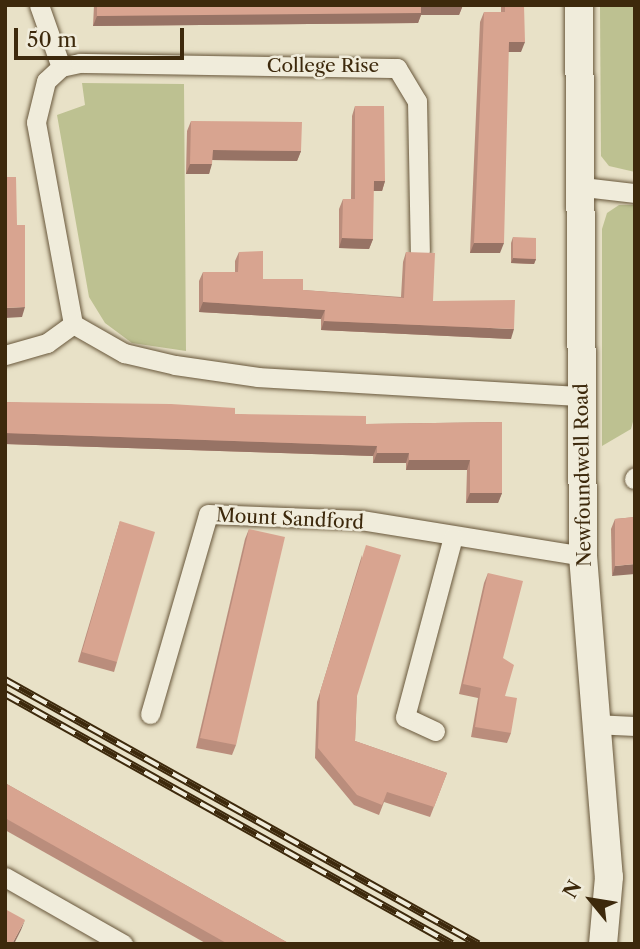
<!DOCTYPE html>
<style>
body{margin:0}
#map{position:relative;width:640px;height:949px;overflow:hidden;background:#e8e1c7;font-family:"Libre Caslon Text",serif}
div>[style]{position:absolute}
.green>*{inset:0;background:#bdc191}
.roads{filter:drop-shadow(0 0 2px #68573b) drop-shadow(0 0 2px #68573b)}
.street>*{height:19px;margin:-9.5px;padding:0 9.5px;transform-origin:9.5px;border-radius:9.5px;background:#f0ecdb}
.secondary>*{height:28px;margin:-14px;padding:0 14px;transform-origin:14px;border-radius:14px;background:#f0ecdb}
.rail>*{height:8px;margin-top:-4px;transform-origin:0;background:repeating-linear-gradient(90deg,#f0ecdb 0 16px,#3d290c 0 32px);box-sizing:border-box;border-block:2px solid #3d290c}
.wall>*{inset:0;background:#ba8d7c}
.shaded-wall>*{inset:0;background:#977365}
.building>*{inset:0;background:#d8a490}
span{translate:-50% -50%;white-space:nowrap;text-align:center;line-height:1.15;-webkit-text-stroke:5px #f0ecdb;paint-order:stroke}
.street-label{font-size:19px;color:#3d290c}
.frame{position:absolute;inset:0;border:7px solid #3d290c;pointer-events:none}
.north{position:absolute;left:556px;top:865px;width:70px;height:70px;-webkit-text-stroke:5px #f0ecdb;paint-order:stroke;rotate:300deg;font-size:19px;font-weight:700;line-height:28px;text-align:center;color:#3d290c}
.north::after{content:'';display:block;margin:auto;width:24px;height:32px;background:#3d290c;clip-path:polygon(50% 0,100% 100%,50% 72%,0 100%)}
.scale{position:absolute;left:14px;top:28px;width:170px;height:32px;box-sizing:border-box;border:4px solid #3d290c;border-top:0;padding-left:9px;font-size:21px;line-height:24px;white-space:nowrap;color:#3d290c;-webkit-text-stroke:5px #f0ecdb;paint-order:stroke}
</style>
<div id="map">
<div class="green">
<i style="clip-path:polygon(600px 5px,635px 5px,635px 172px,609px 166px,601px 156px)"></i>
<i style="clip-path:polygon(82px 83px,184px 84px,186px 351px,132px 343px,105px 323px,89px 297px,57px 115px,85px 105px)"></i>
<i style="clip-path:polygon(619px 205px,635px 205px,635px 414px,631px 429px,602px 446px,602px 229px,607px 213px)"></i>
</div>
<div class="roads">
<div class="street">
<i style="left:39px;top:5px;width:66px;rotate:70.5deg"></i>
<i style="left:583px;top:187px;width:52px;rotate:6.6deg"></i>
<i style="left:73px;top:324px;width:205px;rotate:-100.4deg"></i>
<i style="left:36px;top:122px;width:42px;rotate:-76.3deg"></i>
<i style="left:46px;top:81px;width:21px;rotate:-43deg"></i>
<i style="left:61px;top:67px;width:19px;rotate:-12deg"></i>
<i style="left:80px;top:63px;width:317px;rotate:0.9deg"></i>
<i style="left:397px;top:68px;width:39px;rotate:59deg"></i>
<i style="left:417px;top:101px;width:150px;rotate:88.9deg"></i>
<i style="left:73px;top:324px;width:59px;rotate:29.6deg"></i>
<i style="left:124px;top:353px;width:52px;rotate:13.2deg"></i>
<i style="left:175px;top:365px;width:84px;rotate:8.2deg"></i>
<i style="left:258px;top:377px;width:324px;rotate:3.4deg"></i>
<i style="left:5px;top:355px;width:44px;rotate:-15.9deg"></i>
<i style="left:47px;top:343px;width:32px;rotate:-36deg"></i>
<i style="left:634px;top:479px;width:2px;rotate:-63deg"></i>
<i style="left:150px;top:714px;width:208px;rotate:-73.8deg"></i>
<i style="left:208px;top:514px;width:153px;rotate:2.2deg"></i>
<i style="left:361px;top:520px;width:225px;rotate:9.2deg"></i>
<i style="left:593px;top:724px;width:42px;rotate:2.7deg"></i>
<i style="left:435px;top:731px;width:33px;rotate:-155deg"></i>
<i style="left:405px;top:717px;width:186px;rotate:-75.1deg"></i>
<i style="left:5px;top:877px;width:136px;rotate:29.6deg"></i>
</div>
<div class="secondary">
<i style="left:579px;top:5px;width:551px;rotate:89.58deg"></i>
<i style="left:583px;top:556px;width:322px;rotate:85.4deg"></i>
<i style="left:609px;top:877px;width:67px;rotate:95.1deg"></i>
</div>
</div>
<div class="rail">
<i style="left:5px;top:680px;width:542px;rotate:29.17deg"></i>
<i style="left:5px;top:694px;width:512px;rotate:29.22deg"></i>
</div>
<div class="wall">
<i style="clip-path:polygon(94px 5px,463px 5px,459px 15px,421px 15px,418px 23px,93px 26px)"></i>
<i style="clip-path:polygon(501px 5px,524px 5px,521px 52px,508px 52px,500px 253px,470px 253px,480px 22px,484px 12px,501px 12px)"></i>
<i style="clip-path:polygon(355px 106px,385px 181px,382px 191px,373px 191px,373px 239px,369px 249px,339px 248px,339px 209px,343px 199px,351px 199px,352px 116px)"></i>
<i style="clip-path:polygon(191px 121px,301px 151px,297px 161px,212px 160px,209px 174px,186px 174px,187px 131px)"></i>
<i style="clip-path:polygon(513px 237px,536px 259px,534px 264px,511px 263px,511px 243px)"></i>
<i style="clip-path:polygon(239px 252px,263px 279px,303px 290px,401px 297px,403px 262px,406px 252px,433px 301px,511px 339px,321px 330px,321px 319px,199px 312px,199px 281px,203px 272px,235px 272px,235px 261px)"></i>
<i style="clip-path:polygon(5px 402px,235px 414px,366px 424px,502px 422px,502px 493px,498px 503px,466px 503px,467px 470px,406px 470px,406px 463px,373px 463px,373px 456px,5px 444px)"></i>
<i style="clip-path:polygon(635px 517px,612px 576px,611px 529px,615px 519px)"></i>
<i style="clip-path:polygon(120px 521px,117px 662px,114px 672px,78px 662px)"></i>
<i style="clip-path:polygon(249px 529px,236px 745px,232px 755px,196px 748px,245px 539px)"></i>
<i style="clip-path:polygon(362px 555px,355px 741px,447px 773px,430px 817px,384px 802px,379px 815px,354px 805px,315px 758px,317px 702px)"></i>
<i style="clip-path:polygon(488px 573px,503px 658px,505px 696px,511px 733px,507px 743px,471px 737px,478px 698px,459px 694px,484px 583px)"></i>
<i style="clip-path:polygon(5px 783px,290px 944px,207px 944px,5px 830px)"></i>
</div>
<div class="shaded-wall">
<i style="clip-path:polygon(421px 5px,463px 5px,459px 15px,421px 15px,418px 23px,93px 26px,97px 16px)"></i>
<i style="clip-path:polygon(509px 42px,525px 42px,521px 52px,505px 52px)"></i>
<i style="clip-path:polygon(213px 150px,301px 151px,297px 161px,209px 160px)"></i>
<i style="clip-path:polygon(190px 164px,212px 164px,209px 174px,186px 174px)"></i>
<i style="clip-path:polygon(374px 181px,385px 181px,382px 191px,370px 191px)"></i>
<i style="clip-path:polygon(342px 238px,373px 239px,369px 249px,339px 248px)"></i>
<i style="clip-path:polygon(474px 243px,504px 243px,500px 253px,470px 253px)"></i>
<i style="clip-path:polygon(513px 258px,536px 259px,534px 264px,511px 263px)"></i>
<i style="clip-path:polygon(203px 302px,325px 310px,321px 319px,199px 312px)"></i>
<i style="clip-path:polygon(25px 307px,22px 317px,5px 318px,5px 308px)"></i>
<i style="clip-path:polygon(324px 321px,514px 329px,511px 339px,321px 330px)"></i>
<i style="clip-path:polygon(5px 433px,377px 446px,373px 456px,5px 444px)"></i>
<i style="clip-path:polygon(377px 453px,409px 453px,406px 463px,373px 463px)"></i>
<i style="clip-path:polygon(409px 460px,470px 460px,467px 470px,406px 470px)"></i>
<i style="clip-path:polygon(470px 493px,502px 493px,498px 503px,466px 503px)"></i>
<i style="clip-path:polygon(635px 564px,635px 574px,612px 576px,615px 566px)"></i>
<i style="clip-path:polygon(25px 920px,21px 930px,14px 944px,12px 944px)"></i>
</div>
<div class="building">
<i style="clip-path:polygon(97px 5px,421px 5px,421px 13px,97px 16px)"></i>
<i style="clip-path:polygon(505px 5px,524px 5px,525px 42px,509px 42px,504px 243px,474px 243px,484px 12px,505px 12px)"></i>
<i style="clip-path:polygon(5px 81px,7px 177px,16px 177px,17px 225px,25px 225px,25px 307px,5px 308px)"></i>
<i style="clip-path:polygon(355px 106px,384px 106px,385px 181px,374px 181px,373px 239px,342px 238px,343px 199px,355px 199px)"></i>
<i style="clip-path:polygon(191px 121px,302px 122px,301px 151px,213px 150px,212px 164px,190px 164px)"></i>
<i style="clip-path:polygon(513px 237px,536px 238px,536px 259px,513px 258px)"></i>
<i style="clip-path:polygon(263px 251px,263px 279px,303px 279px,303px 290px,404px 298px,406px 252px,435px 253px,433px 301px,515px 300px,514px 329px,324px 321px,325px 310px,203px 302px,203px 272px,238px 272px,239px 252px)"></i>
<i style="clip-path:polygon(5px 402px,171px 404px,235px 408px,235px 414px,366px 416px,366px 424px,502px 422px,502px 493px,470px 493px,470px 460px,409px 460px,409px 453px,377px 453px,377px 446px,5px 433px)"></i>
<i style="clip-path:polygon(635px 517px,635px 564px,615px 566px,615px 519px)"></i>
<i style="clip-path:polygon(120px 521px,155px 532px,117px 662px,82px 652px)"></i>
<i style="clip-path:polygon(249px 529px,285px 537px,236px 745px,200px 738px)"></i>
<i style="clip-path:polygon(366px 545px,401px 555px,357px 696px,355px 741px,447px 773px,434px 807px,387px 792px,382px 805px,357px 795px,318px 748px,320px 692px)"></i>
<i style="clip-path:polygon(488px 573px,523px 581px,503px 658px,514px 665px,505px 696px,517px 698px,511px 733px,475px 727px,481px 688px,463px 684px)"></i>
<i style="clip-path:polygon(5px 783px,290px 944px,228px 944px,5px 818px)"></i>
<i style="clip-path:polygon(5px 909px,25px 920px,12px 944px,5px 944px)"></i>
</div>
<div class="street-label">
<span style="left:323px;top:66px">College Rise</span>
<span style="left:583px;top:475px;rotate:-91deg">Newfoundwell Road</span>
<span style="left:290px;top:519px;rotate:3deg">Mount Sandford</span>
</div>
<div class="frame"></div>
<div class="north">N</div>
<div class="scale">50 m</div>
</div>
